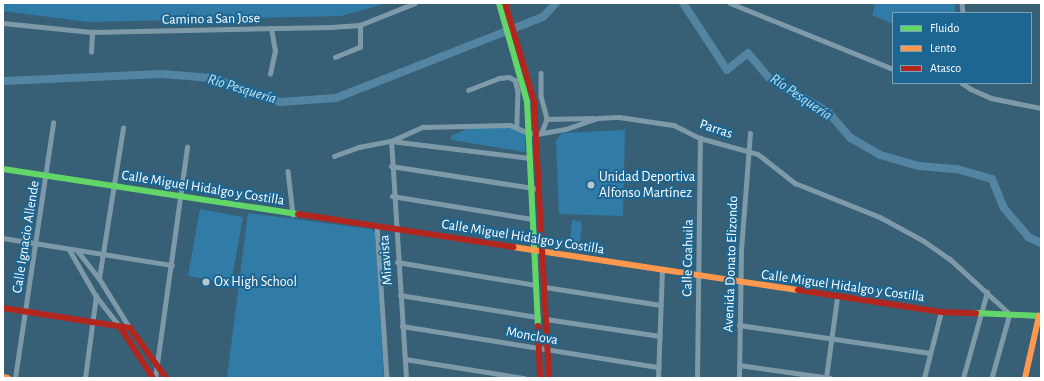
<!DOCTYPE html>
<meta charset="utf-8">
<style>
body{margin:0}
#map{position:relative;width:1044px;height:381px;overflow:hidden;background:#375f76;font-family:"Alegreya Sans",sans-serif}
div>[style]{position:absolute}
.green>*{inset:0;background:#307ca7}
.river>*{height:8px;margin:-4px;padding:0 4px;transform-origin:4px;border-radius:4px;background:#5384a1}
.street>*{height:4.5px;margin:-2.25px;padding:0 2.25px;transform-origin:2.25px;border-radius:2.25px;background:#7e9aa9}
.fast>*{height:6px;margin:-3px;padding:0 3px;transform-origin:3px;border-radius:3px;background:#63d668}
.slow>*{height:6px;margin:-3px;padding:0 3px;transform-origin:3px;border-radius:3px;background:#ff974d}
.jam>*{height:6px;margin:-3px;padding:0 3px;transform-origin:3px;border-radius:3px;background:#b3261e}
.dots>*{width:11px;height:11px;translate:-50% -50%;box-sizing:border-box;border:2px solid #1c6691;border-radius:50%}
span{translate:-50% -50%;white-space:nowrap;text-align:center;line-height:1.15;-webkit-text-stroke:4px #1c6691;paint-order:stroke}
.street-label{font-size:14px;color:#fff}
.poi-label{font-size:14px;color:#fff}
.left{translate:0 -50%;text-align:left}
.water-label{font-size:15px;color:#bce2f6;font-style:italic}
.frame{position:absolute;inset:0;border:4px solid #fff;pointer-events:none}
.legend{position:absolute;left:892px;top:12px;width:140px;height:72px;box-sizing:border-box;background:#1c6691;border:1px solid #77a3bd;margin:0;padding:5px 7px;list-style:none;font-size:12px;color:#fff}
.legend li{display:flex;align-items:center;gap:8px;height:20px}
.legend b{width:20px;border:1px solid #77a3bd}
</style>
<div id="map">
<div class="green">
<i style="clip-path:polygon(3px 3px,387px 3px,341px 16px,88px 22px,3px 11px)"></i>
<i style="clip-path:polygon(863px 3px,955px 3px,955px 13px,893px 13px,893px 24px,872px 15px,875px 5px)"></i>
<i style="clip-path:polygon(493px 127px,525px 129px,525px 152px,451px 140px,451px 136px,469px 128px)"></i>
<i style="clip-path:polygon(625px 130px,623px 216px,559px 214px,556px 141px,562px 133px)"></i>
<i style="clip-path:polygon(200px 209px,243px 217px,231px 284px,188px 276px)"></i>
<i style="clip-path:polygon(248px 213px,371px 229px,375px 232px,384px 378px,227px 378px)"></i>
<i style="clip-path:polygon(572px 220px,582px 222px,580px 242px,570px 241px)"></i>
</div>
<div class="river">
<i style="left:683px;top:3px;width:80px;rotate:56.7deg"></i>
<i style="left:727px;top:70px;width:27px;rotate:-39deg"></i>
<i style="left:748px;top:53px;width:34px;rotate:50deg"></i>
<i style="left:770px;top:79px;width:67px;rotate:29.6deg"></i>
<i style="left:828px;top:112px;width:35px;rotate:49deg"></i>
<i style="left:851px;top:138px;width:34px;rotate:30deg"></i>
<i style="left:880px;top:155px;width:41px;rotate:15.8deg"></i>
<i style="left:919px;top:166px;width:38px;rotate:5deg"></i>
<i style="left:957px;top:169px;width:36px;rotate:16deg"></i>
<i style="left:992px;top:179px;width:31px;rotate:68deg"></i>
<i style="left:1004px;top:208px;width:38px;rotate:50deg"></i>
<i style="left:1028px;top:237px;width:14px;rotate:25deg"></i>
<i style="left:3px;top:81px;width:159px;rotate:-2.5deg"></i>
<i style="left:162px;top:74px;width:50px;rotate:4.6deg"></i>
<i style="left:212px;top:78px;width:72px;rotate:19.4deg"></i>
<i style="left:280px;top:102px;width:56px;rotate:-4.1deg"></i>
<i style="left:336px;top:98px;width:222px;rotate:-21.4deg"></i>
<i style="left:543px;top:17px;width:19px;rotate:-47deg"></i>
</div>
<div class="street">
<i style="left:730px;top:3px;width:176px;rotate:22deg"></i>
<i style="left:962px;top:3px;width:10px;rotate:84deg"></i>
<i style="left:3px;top:23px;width:89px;rotate:5.8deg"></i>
<i style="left:92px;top:32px;width:239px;rotate:-1.2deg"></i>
<i style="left:331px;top:27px;width:29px;rotate:-4deg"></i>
<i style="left:360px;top:25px;width:59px;rotate:-21.8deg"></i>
<i style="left:91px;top:52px;width:20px;rotate:-87deg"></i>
<i style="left:335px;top:57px;width:27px;rotate:-22deg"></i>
<i style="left:360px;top:47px;width:22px;rotate:-90deg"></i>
<i style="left:541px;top:73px;width:23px;rotate:90deg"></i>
<i style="left:541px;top:96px;width:24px;rotate:75deg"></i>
<i style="left:547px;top:119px;width:15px;rotate:110deg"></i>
<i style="left:270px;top:74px;width:24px;rotate:-78deg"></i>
<i style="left:275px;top:51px;width:23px;rotate:-100deg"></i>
<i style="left:962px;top:83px;width:11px;rotate:34deg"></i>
<i style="left:971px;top:89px;width:22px;rotate:24deg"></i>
<i style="left:991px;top:98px;width:51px;rotate:11.3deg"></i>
<i style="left:468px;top:90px;width:33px;rotate:-21deg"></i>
<i style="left:499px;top:78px;width:10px;rotate:-6deg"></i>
<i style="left:509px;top:77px;width:7px;rotate:27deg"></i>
<i style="left:515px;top:80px;width:11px;rotate:75deg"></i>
<i style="left:518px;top:91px;width:36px;rotate:92deg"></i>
<i style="left:547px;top:119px;width:46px;rotate:-1.2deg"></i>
<i style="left:334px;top:156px;width:27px;rotate:-20deg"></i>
<i style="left:359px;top:147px;width:33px;rotate:-11deg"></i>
<i style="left:391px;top:141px;width:35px;rotate:-24deg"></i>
<i style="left:423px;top:127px;width:87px;rotate:-1.3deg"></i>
<i style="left:510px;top:125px;width:21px;rotate:23deg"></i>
<i style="left:529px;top:133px;width:8px;rotate:7deg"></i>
<i style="left:537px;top:134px;width:29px;rotate:-10deg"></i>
<i style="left:566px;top:129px;width:34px;rotate:-19deg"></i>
<i style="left:598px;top:118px;width:21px;rotate:-3deg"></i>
<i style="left:619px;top:117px;width:56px;rotate:8.3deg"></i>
<i style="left:674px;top:125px;width:29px;rotate:27deg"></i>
<i style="left:700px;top:138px;width:60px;rotate:15.4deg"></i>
<i style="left:758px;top:154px;width:47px;rotate:38.1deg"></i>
<i style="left:795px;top:183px;width:92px;rotate:21.8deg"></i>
<i style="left:880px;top:217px;width:50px;rotate:28.6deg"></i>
<i style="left:924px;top:241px;width:32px;rotate:35deg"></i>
<i style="left:950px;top:259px;width:81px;rotate:42.5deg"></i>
<i style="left:1010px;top:314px;width:66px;rotate:105.7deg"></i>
<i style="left:391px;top:166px;width:150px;rotate:8.8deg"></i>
<i style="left:288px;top:171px;width:44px;rotate:83.5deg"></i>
<i style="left:392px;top:196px;width:142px;rotate:9.3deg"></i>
<i style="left:377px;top:225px;width:153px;rotate:86.3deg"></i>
<i style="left:3px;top:238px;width:171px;rotate:9.1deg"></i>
<i style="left:69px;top:249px;width:54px;rotate:60.1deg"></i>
<i style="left:96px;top:296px;width:39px;rotate:52deg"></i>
<i style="left:77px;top:250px;width:36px;rotate:52deg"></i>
<i style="left:99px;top:278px;width:59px;rotate:58.2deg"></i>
<i style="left:397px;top:262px;width:141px;rotate:9.4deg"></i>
<i style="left:99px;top:278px;width:152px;rotate:-80.9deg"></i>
<i style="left:545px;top:287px;width:117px;rotate:8.8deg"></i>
<i style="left:400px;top:295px;width:140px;rotate:9.1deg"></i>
<i style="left:546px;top:319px;width:115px;rotate:8.5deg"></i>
<i style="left:739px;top:325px;width:193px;rotate:8.3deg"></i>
<i style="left:402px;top:326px;width:260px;rotate:9.1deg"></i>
<i style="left:405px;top:359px;width:121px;rotate:9.1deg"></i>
<i style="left:739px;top:365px;width:92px;rotate:8.1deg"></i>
<i style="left:15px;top:378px;width:258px;rotate:-81.5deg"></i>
<i style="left:85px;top:378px;width:83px;rotate:-82.4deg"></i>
<i style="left:155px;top:378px;width:233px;rotate:-82.1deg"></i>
<i style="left:406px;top:378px;width:237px;rotate:-93.6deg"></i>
<i style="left:391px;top:141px;width:139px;rotate:7deg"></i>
<i style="left:658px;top:378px;width:107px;rotate:-87.9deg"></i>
<i style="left:697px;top:378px;width:240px;rotate:-89.3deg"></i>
<i style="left:739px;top:378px;width:128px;rotate:-89.1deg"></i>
<i style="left:741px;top:250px;width:117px;rotate:-85.6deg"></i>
<i style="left:826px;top:378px;width:81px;rotate:-82.2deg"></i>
<i style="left:924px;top:378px;width:68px;rotate:-75.6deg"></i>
<i style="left:963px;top:378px;width:89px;rotate:-74.4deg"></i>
</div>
<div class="fast">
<i style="left:499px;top:3px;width:102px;rotate:74.1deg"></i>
<i style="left:527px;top:101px;width:225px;rotate:87.2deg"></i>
<i style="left:3px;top:169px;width:298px;rotate:8.7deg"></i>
<i style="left:976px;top:313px;width:65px;rotate:2.6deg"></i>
</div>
<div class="slow">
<i style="left:513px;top:247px;width:288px;rotate:8.6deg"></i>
<i style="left:3px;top:377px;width:5px;rotate:11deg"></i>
<i style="left:1025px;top:378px;width:64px;rotate:-77.3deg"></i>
</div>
<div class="jam">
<i style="left:505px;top:3px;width:102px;rotate:73.5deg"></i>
<i style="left:534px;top:101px;width:277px;rotate:86.9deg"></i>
<i style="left:298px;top:214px;width:218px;rotate:8.7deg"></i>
<i style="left:798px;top:290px;width:145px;rotate:8.7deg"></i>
<i style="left:941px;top:312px;width:35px;rotate:2deg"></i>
<i style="left:3px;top:308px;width:129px;rotate:8.9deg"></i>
<i style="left:130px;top:328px;width:62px;rotate:54.2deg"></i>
<i style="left:538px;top:326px;width:52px;rotate:87.8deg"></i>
<i style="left:120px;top:327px;width:61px;rotate:57.1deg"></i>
</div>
<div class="dots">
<i style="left:591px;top:185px;background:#b9c7cf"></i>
<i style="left:206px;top:282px;background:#b9c7cf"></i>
</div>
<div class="street-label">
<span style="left:211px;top:19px;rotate:-1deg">Camino a San Jose</span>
<span style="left:716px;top:129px;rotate:18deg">Parras</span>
<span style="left:203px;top:188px;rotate:9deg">Calle Miguel Hidalgo y Costilla</span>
<span style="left:26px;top:237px;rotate:-81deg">Calle Ignacio Allende</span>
<span style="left:523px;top:237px;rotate:9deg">Calle Miguel Hidalgo y Costilla</span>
<span style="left:688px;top:258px;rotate:-89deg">Calle Coahuila</span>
<span style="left:386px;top:260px;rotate:-94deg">Miravista</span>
<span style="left:731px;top:264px;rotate:-88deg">Avenida Donato Elizondo</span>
<span style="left:843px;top:286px;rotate:8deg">Calle Miguel Hidalgo y Costilla</span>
<span style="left:532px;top:336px;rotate:10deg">Monclova</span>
</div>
<div class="poi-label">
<span class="left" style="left:599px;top:185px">Unidad Deportiva<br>Alfonso Martínez</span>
<span class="left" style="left:214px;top:282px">Ox High School</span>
</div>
<div class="water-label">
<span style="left:242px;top:89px;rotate:17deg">Río Pesquería</span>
<span style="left:801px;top:97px;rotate:34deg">Río Pesquería</span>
</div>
<div class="frame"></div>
<ul class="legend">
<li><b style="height:5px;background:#63d668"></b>Fluido</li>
<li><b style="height:5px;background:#ff974d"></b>Lento</li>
<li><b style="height:5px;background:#b3261e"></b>Atasco</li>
</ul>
</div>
